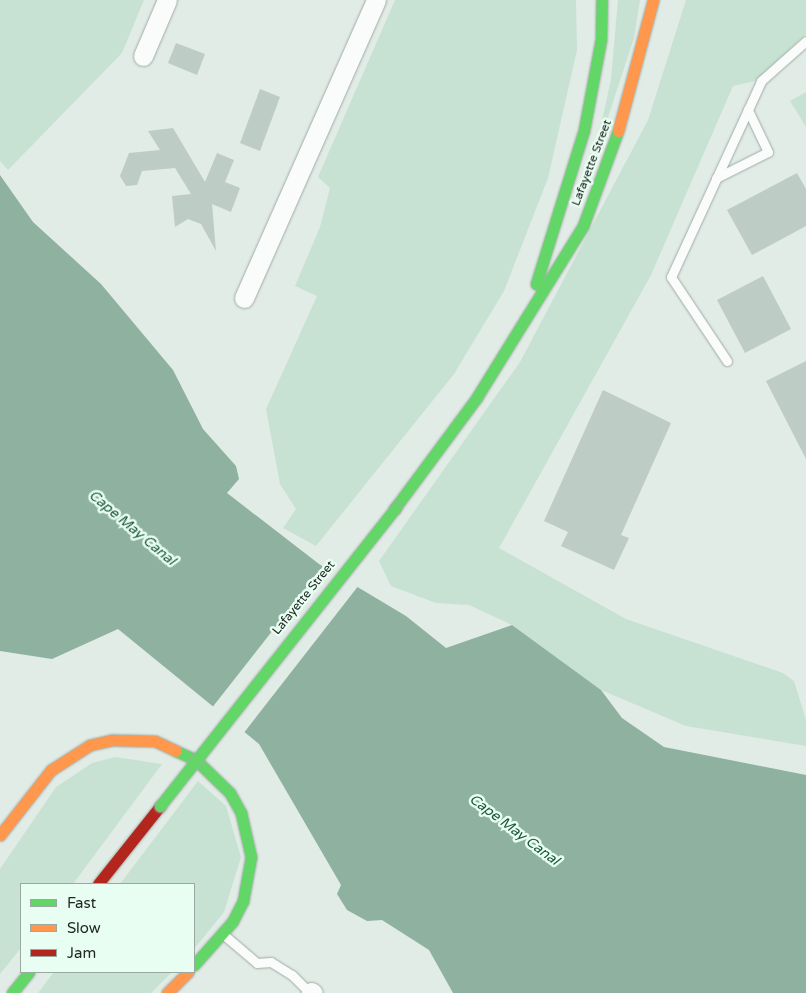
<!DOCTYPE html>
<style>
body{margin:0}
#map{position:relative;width:806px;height:993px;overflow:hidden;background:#e1ece6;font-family:"Varela Round",sans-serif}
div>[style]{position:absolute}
.green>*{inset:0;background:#c7e2d3}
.water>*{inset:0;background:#8eb29f}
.pier>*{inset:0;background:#e1ece6}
.building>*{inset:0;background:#bdccc4}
.roads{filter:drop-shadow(0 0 1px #a2aba6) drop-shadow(0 0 1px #a2aba6)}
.lane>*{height:9px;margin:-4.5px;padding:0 4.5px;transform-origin:4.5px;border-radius:4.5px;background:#fafcfb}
.street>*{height:19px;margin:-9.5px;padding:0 9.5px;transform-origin:9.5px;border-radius:9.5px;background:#fafcfb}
.fast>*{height:11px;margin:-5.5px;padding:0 5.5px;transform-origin:5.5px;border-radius:5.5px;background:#63d668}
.slow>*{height:11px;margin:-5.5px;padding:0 5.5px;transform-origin:5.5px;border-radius:5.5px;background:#ff974d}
.jam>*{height:11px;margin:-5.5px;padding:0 5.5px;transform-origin:5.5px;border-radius:5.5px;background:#b3261e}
.bridges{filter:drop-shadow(0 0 1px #a2aba6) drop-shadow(0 0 1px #a2aba6)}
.fast-bridge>*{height:11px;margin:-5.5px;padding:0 5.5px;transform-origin:5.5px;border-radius:5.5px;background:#63d668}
span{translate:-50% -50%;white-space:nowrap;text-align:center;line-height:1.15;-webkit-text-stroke:5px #e9fef2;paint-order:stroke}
.street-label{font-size:12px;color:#202824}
.water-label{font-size:14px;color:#1a543b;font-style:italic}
.legend{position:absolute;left:20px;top:883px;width:175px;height:90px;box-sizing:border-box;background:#e9fef2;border:1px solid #99a8a0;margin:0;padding:6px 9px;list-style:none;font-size:15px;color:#202824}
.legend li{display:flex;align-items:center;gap:10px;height:25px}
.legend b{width:25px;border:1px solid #99a8a0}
</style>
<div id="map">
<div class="green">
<i style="clip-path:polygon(0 0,144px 0,122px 53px,8px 170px,0 161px)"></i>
<i style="clip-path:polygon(395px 0,576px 0,577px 50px,548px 178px,504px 291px,454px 374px,316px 546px,283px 528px,296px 509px,280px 484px,266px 409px,317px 296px,295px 286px,320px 227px,330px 188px,318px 177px)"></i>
<i style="clip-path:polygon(618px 0,640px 0,634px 38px,593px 163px,611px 79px)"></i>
<i style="clip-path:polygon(686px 0,806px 0,806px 34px,755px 81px,733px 86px,651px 275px,499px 548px,626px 619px,783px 673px,794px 681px,806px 720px,806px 746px,686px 726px,601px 690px,512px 625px,469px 605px,436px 603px,391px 586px,379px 561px,520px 362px,648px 120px)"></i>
<i style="clip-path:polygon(806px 92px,806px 127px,790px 101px)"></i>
<i style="clip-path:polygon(115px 757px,162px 764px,73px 884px,21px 884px,21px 948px,0 974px,0 869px,56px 787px,92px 763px)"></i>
<i style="clip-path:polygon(198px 781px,226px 806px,241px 857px,224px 912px,194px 949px,194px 884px,120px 884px)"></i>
<i style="clip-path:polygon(54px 972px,172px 972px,151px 993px,38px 993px)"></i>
</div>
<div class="water">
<i style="clip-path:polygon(0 175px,33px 222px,101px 284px,173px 370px,203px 429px,236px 466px,239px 479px,227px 493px,319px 564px,406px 616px,446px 648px,512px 625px,601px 690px,622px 718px,664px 747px,806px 775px,806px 993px,453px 993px,429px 950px,382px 920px,367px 921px,347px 910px,337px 894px,341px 885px,259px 744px,118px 629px,52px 659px,0 651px)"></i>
</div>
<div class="pier">
<i style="clip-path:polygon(324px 565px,359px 585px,243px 734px,211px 709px)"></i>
</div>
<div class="building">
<i style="clip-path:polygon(176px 43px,205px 54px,197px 75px,168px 63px)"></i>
<i style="clip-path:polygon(260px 89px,280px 97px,260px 151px,240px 143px)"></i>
<i style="clip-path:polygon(173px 128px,205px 182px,217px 153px,234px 160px,225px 182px,240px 188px,231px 212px,212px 204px,216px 251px,201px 224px,188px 219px,175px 227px,172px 196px,191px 194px,175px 168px,142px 171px,137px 185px,126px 186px,120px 176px,129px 153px,160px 150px,148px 131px)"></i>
<i style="clip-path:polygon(797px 173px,806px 189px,806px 226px,752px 255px,727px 210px)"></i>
<i style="clip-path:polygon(763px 276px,791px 329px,745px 353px,717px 300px)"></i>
<i style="clip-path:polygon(806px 361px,806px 459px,766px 381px)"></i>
<i style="clip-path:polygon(603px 390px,671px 423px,621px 535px,629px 538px,614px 570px,561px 546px,568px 532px,544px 521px)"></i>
</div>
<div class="roads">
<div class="lane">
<i style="left:716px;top:178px;width:58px;rotate:-26.6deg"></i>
<i style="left:768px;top:152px;width:47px;rotate:-115.5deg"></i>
<i style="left:727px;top:361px;width:101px;rotate:-123.7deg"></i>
<i style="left:671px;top:277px;width:216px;rotate:-65.3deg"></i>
<i style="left:761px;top:81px;width:60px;rotate:-41.6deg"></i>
<i style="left:224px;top:935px;width:43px;rotate:40.3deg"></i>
<i style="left:257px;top:963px;width:14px;rotate:-4deg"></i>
<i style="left:271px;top:962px;width:25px;rotate:32deg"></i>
<i style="left:292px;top:975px;width:25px;rotate:45deg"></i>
</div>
<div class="street">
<i style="left:143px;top:56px;width:61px;rotate:-66.8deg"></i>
<i style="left:244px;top:298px;width:326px;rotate:-66.1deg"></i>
<i style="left:311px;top:992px;width:2px;rotate:27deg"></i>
</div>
<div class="fast">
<i style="left:536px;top:284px;width:161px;rotate:-72.7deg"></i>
<i style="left:584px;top:130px;width:93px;rotate:-79.4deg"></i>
<i style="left:601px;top:39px;width:39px;rotate:-89deg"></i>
<i style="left:395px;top:508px;width:138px;rotate:-53.5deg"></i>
<i style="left:477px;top:397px;width:201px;rotate:-58.2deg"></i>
<i style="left:583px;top:226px;width:101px;rotate:-69.8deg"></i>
<i style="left:176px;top:751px;width:22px;rotate:24deg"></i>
<i style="left:196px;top:760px;width:47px;rotate:44.1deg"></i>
<i style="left:230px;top:793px;width:23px;rotate:61deg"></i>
<i style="left:241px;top:813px;width:45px;rotate:77.2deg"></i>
<i style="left:251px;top:857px;width:45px;rotate:100.3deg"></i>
<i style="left:243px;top:901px;width:22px;rotate:117deg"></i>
<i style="left:233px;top:921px;width:59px;rotate:131.6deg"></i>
<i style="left:12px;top:993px;width:27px;rotate:-51deg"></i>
</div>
<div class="slow">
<i style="left:618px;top:131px;width:136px;rotate:-75deg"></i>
<i style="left:0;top:835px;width:83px;rotate:-51.9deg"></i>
<i style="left:51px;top:770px;width:46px;rotate:-32.7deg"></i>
<i style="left:90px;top:745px;width:23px;rotate:-13deg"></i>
<i style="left:112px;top:740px;width:43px;rotate:1.3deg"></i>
<i style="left:155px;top:741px;width:23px;rotate:25deg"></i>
<i style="left:167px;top:993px;width:30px;rotate:-45deg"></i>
</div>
<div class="jam">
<i style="left:98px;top:884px;width:100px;rotate:-51.5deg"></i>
</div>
</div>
<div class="bridges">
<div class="fast-bridge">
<i style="left:160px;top:806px;width:380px;rotate:-51.7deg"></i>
</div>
</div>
<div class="street-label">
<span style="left:592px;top:163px;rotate:-69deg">Lafayette Street</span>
<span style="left:304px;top:598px;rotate:-51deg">Lafayette Street</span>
</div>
<div class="water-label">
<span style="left:132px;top:528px;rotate:40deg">Cape May Canal</span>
<span style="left:514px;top:830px;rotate:37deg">Cape May Canal</span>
</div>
<ul class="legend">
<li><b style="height:6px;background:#63d668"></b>Fast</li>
<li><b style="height:6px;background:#ff974d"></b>Slow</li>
<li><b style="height:6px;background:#b3261e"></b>Jam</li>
</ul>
</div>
